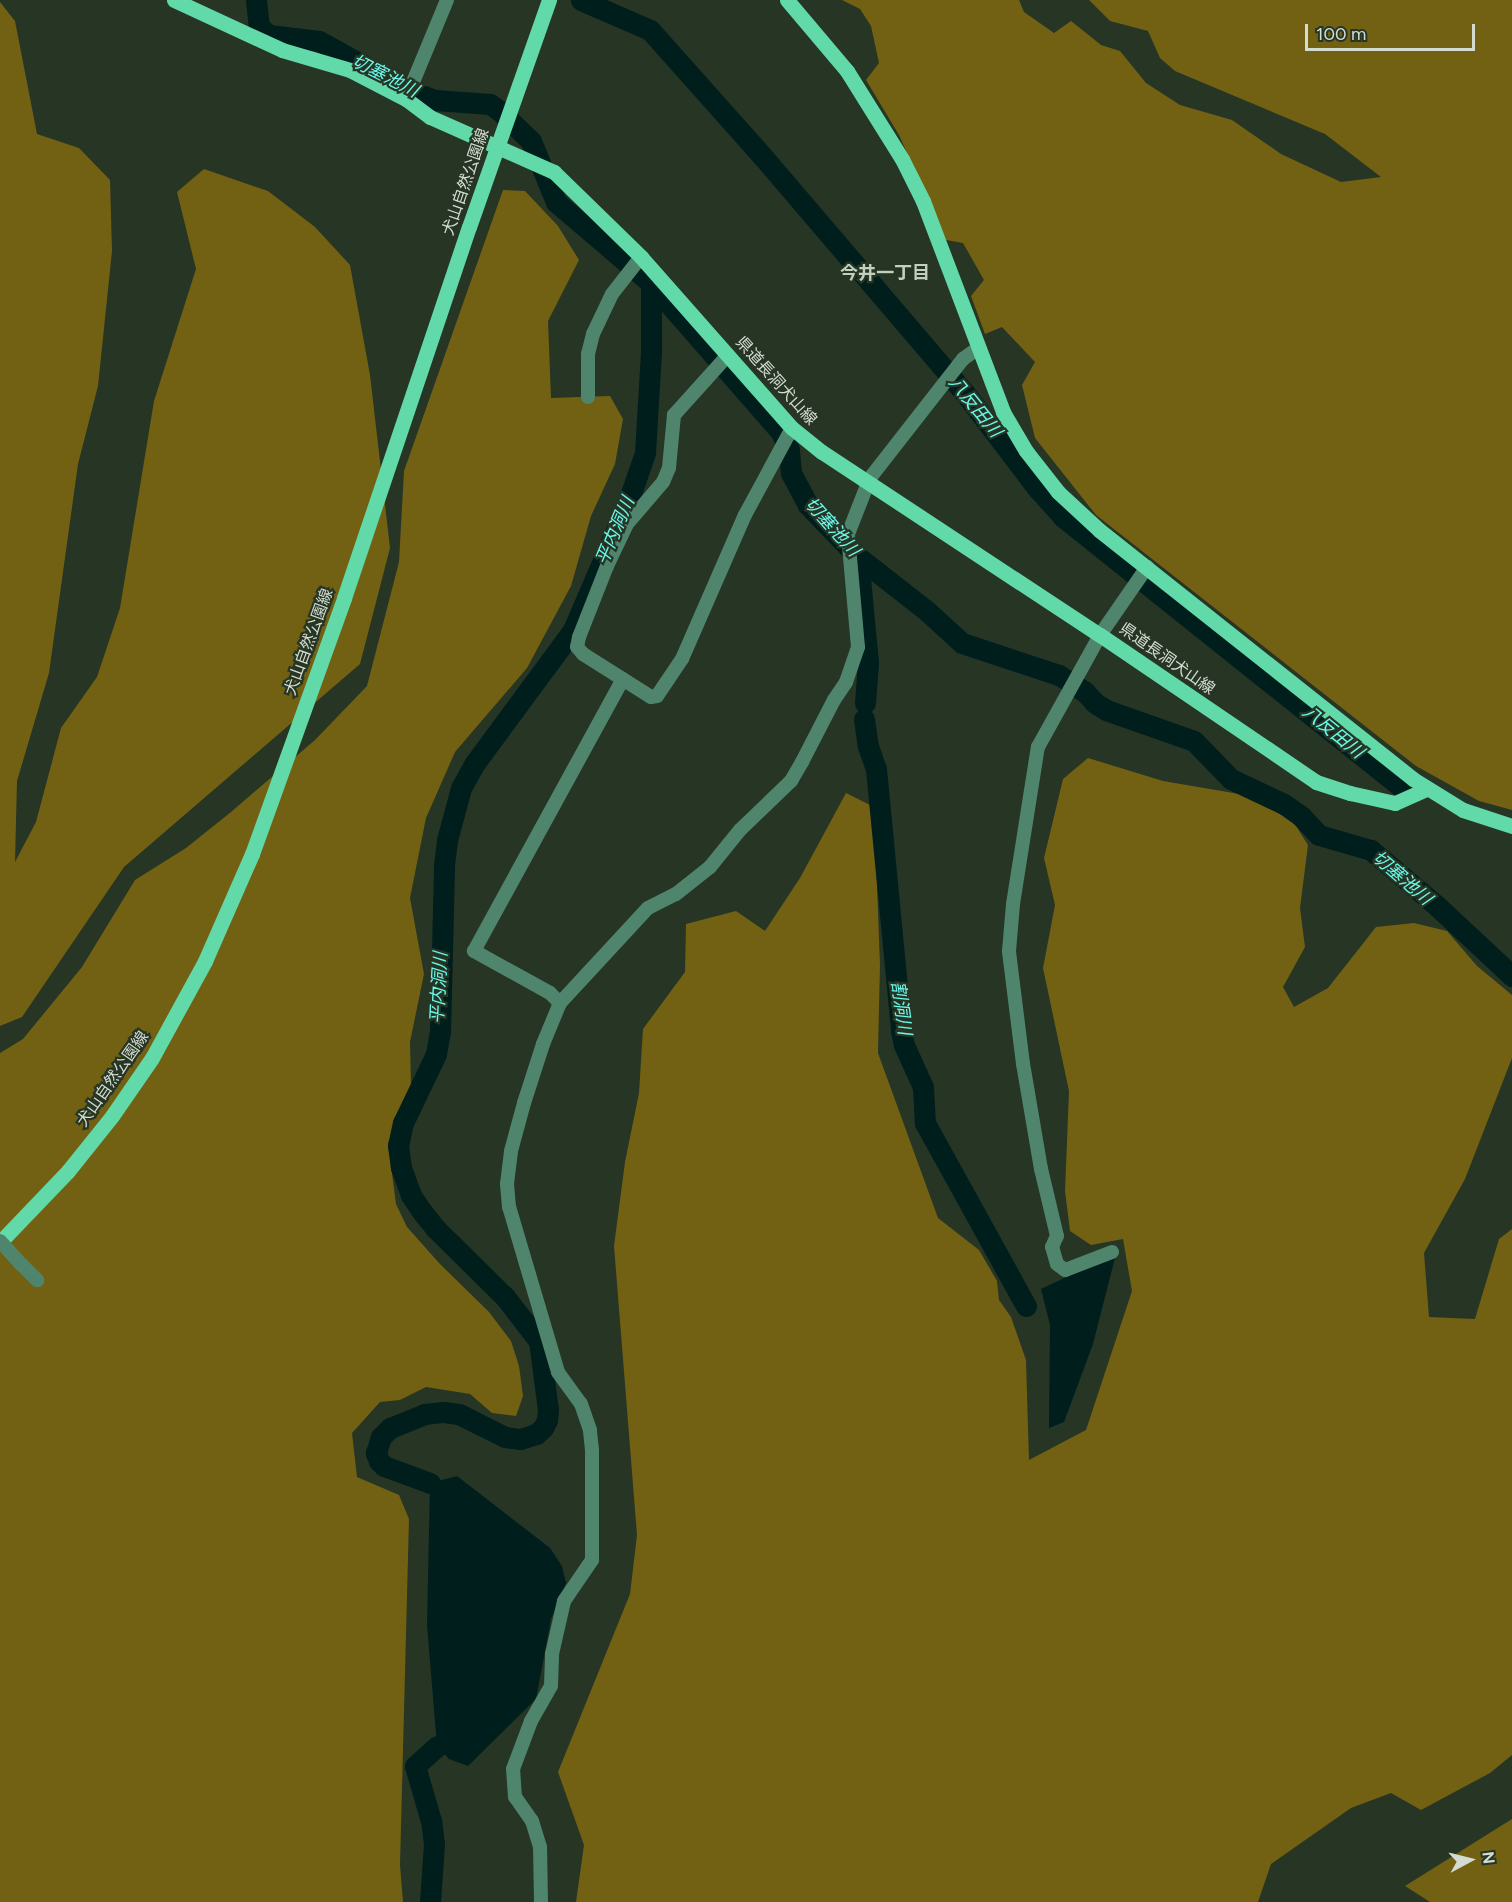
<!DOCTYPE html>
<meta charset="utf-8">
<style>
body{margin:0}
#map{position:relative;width:1512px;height:1902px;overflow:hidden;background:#273525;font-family:Figtree,"Noto Sans JP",sans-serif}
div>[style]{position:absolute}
.forest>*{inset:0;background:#726113}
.water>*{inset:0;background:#001e1c}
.river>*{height:21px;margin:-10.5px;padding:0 10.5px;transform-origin:10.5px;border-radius:10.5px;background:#001e1c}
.minor>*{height:14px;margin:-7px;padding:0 7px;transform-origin:7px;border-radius:7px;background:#4f856d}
.major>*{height:15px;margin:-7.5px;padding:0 7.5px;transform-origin:7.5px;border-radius:7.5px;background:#61d9a8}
.minor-bridge>*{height:14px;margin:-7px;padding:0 7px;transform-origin:7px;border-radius:7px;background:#4f856d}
.major-bridge>*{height:15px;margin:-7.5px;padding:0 7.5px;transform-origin:7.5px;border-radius:7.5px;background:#61d9a8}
span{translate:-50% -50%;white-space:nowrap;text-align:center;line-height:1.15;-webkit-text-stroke:4.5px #273525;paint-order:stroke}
.street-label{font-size:16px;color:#d3dcd1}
.water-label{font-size:18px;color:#6af8ea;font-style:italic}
.neighbourhood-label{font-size:18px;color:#c0d2bd;font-weight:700}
.north{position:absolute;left:1440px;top:1830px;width:60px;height:60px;-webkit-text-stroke:4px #273525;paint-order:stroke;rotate:83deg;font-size:16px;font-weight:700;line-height:24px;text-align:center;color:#d3dcd1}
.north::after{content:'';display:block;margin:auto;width:21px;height:27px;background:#d3dcd1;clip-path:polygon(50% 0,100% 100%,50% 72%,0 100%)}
.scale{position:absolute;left:1305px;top:24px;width:170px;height:27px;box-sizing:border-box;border:3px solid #d3dcd1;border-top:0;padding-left:8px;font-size:18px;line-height:21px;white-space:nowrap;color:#d3dcd1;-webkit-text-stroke:4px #273525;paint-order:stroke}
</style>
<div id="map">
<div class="forest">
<i style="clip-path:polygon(842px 0,1019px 0,1024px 12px,1054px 33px,1071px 21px,1101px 45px,1120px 51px,1146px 83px,1180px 105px,1232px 120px,1281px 154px,1341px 182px,1381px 177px,1325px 134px,1175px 71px,1160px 58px,1148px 31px,1110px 21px,1089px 0,1512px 0,1512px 810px,1479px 801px,1416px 766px,1096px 515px,1035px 438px,1022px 385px,1035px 362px,1002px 327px,985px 334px,971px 296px,984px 280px,963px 243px,946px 240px,899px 135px,866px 80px,879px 63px,871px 26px,860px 9px)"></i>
<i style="clip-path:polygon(0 2px,15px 21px,37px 134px,79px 148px,110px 180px,112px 251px,98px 386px,78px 464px,49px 673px,17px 781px,15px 862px,36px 822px,61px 728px,97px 677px,120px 608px,154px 401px,196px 269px,177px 192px,204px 169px,268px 191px,315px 227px,350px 265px,370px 375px,390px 548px,360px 664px,124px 867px,22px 1017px,0 1026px)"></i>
<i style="clip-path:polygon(503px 190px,525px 191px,558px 226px,579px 260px,548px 321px,551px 398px,610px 396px,623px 419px,615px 464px,591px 516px,571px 586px,527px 668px,455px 752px,426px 818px,410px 898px,424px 974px,410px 1042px,411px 1086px,388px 1143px,396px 1204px,407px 1227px,440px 1264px,489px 1312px,511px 1341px,519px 1366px,523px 1396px,516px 1416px,492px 1413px,470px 1394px,426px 1387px,400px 1400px,380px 1402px,352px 1433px,357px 1477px,399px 1495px,409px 1519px,400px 1865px,403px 1902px,0 1902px,0 1053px,23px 1039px,82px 967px,135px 880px,186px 848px,231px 812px,315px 740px,367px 686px,399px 562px,404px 471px)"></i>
<i style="clip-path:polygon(1088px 758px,1163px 781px,1245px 795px,1291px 818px,1308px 845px,1300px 908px,1305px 947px,1283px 987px,1294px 1007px,1328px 988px,1376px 927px,1414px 923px,1447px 931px,1477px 966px,1512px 995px,1512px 1058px,1465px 1179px,1424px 1253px,1429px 1317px,1475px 1319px,1499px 1239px,1512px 1229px,1512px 1755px,1490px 1773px,1421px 1810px,1391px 1793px,1351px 1808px,1271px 1864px,1258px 1902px,576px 1902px,584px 1845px,558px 1772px,630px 1594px,637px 1535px,614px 1246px,625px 1162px,639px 1093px,643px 1029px,685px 972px,686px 924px,736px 911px,765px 931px,800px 878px,846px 793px,874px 807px,880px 965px,878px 1053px,938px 1218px,979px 1250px,997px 1281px,999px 1300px,1011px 1317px,1026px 1360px,1029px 1460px,1086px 1430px,1132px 1291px,1123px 1239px,1091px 1245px,1070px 1231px,1065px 1191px,1069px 1091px,1043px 968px,1055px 905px,1044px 858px,1063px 779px)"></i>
<i style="clip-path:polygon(1512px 1819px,1512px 1902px,1430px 1902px,1405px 1886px)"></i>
</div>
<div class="water">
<i style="clip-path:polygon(1116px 1254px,1093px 1344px,1064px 1422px,1049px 1428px,1050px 1325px,1041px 1289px)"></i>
<i style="clip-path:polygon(457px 1476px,550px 1548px,562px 1566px,566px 1583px,551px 1619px,536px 1699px,468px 1766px,449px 1759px,437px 1746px,427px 1625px,430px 1483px)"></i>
</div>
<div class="river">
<i style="left:256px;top:0;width:27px;rotate:84deg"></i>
<i style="left:259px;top:27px;width:13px;rotate:39deg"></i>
<i style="left:269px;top:35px;width:50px;rotate:6.8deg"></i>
<i style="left:319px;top:41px;width:104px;rotate:28.8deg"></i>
<i style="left:410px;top:91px;width:27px;rotate:20deg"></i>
<i style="left:435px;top:100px;width:55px;rotate:4.2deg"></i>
<i style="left:490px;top:104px;width:12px;rotate:35deg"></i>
<i style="left:500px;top:111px;width:43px;rotate:44.1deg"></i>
<i style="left:531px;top:141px;width:66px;rotate:67.7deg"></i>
<i style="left:556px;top:202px;width:125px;rotate:40.5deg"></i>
<i style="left:651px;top:283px;width:198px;rotate:48.9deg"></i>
<i style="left:781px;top:432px;width:20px;rotate:66deg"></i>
<i style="left:789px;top:450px;width:23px;rotate:85deg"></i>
<i style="left:791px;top:473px;width:36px;rotate:62deg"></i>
<i style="left:808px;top:505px;width:72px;rotate:46.1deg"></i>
<i style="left:858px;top:557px;width:88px;rotate:38deg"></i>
<i style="left:927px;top:611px;width:47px;rotate:42.4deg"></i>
<i style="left:962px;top:643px;width:102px;rotate:18.3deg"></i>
<i style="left:1059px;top:675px;width:30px;rotate:33deg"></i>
<i style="left:1084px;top:691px;width:16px;rotate:47deg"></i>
<i style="left:1095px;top:703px;width:13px;rotate:32deg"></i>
<i style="left:1106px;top:710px;width:93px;rotate:19.4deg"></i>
<i style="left:1194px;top:741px;width:53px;rotate:45.8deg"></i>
<i style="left:1231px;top:779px;width:59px;rotate:25.3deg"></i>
<i style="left:1284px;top:804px;width:21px;rotate:35deg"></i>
<i style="left:1301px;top:816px;width:26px;rotate:47deg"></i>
<i style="left:1319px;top:835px;width:54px;rotate:16.1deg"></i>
<i style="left:1371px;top:850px;width:87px;rotate:40.3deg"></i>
<i style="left:1437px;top:906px;width:103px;rotate:43deg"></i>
<i style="left:581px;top:0;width:75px;rotate:23.5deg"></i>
<i style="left:650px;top:30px;width:171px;rotate:48.3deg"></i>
<i style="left:764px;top:158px;width:308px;rotate:49.5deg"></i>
<i style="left:964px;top:392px;width:122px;rotate:52.7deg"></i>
<i style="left:1038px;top:489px;width:38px;rotate:48deg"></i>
<i style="left:1063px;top:517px;width:433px;rotate:38.6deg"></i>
<i style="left:858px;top:557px;width:106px;rotate:84.6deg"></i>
<i style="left:868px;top:663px;width:40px;rotate:94.3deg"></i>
<i style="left:864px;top:719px;width:27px;rotate:82deg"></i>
<i style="left:868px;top:746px;width:24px;rotate:71deg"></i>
<i style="left:876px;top:769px;width:263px;rotate:84.5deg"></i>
<i style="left:901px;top:1031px;width:14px;rotate:78deg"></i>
<i style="left:904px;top:1045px;width:46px;rotate:65.7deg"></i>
<i style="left:923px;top:1087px;width:36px;rotate:87deg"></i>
<i style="left:925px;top:1123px;width:209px;rotate:61.1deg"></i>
<i style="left:430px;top:1483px;width:49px;rotate:-159.7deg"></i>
<i style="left:384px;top:1466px;width:7px;rotate:-135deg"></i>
<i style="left:379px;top:1461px;width:9px;rotate:-111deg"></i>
<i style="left:376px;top:1453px;width:17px;rotate:-73deg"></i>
<i style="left:381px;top:1437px;width:13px;rotate:-45deg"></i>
<i style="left:390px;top:1428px;width:37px;rotate:-22deg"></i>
<i style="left:424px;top:1414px;width:20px;rotate:-6deg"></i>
<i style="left:444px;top:1412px;width:15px;rotate:8deg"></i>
<i style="left:459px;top:1414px;width:51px;rotate:26.6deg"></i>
<i style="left:505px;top:1437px;width:15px;rotate:8deg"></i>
<i style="left:520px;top:1439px;width:17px;rotate:-17deg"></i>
<i style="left:536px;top:1434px;width:9px;rotate:-41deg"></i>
<i style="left:543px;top:1428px;width:9px;rotate:-63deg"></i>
<i style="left:547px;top:1420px;width:10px;rotate:-84deg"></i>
<i style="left:548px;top:1410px;width:70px;rotate:-97.4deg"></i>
<i style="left:539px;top:1341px;width:56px;rotate:-127.7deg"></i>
<i style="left:505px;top:1297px;width:97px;rotate:-135.4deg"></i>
<i style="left:436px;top:1229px;width:21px;rotate:-129deg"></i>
<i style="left:423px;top:1213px;width:22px;rotate:-124deg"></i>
<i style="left:411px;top:1195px;width:30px;rotate:-110deg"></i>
<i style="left:401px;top:1167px;width:21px;rotate:-98deg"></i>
<i style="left:398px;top:1146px;width:24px;rotate:-78deg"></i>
<i style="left:403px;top:1123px;width:76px;rotate:-64.4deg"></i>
<i style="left:436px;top:1054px;width:22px;rotate:-80deg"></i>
<i style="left:440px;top:1032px;width:167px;rotate:-88.6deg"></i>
<i style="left:444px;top:865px;width:25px;rotate:-83deg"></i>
<i style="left:447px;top:840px;width:54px;rotate:-74.9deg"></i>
<i style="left:461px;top:788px;width:29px;rotate:-61deg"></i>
<i style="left:475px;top:763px;width:165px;rotate:-53.6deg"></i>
<i style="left:573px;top:630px;width:139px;rotate:-66.7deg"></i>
<i style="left:628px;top:502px;width:52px;rotate:-70.9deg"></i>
<i style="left:645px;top:453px;width:101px;rotate:-86.6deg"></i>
<i style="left:651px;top:352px;width:69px;rotate:-90deg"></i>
<i style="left:430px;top:1902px;width:58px;rotate:-86.1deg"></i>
<i style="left:434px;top:1844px;width:23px;rotate:-97deg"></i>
<i style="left:431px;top:1821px;width:57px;rotate:-106.2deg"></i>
<i style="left:415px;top:1766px;width:30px;rotate:-42deg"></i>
</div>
<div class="minor">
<i style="left:406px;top:99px;width:107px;rotate:-67.5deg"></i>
<i style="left:728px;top:355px;width:81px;rotate:132deg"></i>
<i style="left:674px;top:415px;width:53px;rotate:95.4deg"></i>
<i style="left:669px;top:468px;width:15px;rotate:113deg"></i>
<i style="left:663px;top:482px;width:55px;rotate:130.6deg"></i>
<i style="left:627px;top:524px;width:47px;rotate:115.5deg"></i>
<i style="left:607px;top:566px;width:76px;rotate:111.5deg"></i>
<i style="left:579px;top:637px;width:10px;rotate:101deg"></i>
<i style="left:577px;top:647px;width:9px;rotate:49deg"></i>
<i style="left:583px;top:654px;width:80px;rotate:32.3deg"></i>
<i style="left:651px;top:697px;width:6px;rotate:-9deg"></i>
<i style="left:657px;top:696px;width:45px;rotate:-56deg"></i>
<i style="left:682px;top:659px;width:157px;rotate:-66.4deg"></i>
<i style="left:745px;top:515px;width:99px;rotate:-61.6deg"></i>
<i style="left:588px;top:397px;width:43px;rotate:-90deg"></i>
<i style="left:588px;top:354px;width:21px;rotate:-76deg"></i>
<i style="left:593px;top:334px;width:44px;rotate:-64.6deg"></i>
<i style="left:612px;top:294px;width:47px;rotate:-51.9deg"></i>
<i style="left:560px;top:1003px;width:14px;rotate:-135deg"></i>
<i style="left:550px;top:993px;width:87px;rotate:-151.1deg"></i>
<i style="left:474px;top:951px;width:310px;rotate:-61.3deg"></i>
<i style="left:1112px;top:1252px;width:50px;rotate:159deg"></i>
<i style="left:1065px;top:1270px;width:10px;rotate:-143deg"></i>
<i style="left:1057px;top:1264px;width:18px;rotate:-106deg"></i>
<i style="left:1052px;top:1247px;width:12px;rotate:-66deg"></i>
<i style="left:1057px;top:1236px;width:69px;rotate:-103.4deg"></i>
<i style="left:1041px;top:1169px;width:107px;rotate:-99.7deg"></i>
<i style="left:1023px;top:1064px;width:114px;rotate:-97.1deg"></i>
<i style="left:1009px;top:951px;width:47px;rotate:-85.1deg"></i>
<i style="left:1013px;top:904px;width:159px;rotate:-81deg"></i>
<i style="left:1038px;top:747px;width:128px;rotate:-61deg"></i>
<i style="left:1100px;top:635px;width:83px;rotate:-55.3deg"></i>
<i style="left:21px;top:1264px;width:23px;rotate:45deg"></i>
<i style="left:541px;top:1902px;width:55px;rotate:-91deg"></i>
<i style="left:540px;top:1847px;width:27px;rotate:-107deg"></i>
<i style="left:532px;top:1821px;width:29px;rotate:-125deg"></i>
<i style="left:515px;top:1797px;width:28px;rotate:-94deg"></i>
<i style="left:513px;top:1769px;width:51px;rotate:-69.4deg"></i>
<i style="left:531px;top:1721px;width:40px;rotate:-60.3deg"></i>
<i style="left:551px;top:1686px;width:32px;rotate:-88deg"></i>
<i style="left:552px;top:1654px;width:54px;rotate:-77.2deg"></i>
<i style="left:564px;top:1601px;width:50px;rotate:-55.7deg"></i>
<i style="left:592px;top:1560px;width:110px;rotate:-90deg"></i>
<i style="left:592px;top:1450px;width:20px;rotate:-96deg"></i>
<i style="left:590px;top:1430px;width:28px;rotate:-109deg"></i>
<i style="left:581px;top:1404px;width:39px;rotate:-126deg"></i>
<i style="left:558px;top:1372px;width:172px;rotate:-106.5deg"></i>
<i style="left:509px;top:1207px;width:23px;rotate:-95deg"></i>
<i style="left:507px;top:1184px;width:33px;rotate:-83deg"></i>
<i style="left:511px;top:1151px;width:50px;rotate:-74.8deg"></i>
<i style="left:524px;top:1103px;width:62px;rotate:-72.1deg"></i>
<i style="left:543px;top:1044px;width:44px;rotate:-67.5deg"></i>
<i style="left:560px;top:1003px;width:129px;rotate:-47.2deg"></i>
<i style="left:648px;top:908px;width:31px;rotate:-27deg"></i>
<i style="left:676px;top:894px;width:43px;rotate:-38.5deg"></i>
<i style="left:710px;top:867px;width:48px;rotate:-51deg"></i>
<i style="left:740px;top:830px;width:71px;rotate:-43.9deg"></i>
<i style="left:791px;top:781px;width:22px;rotate:-60deg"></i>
<i style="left:802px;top:762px;width:70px;rotate:-62.7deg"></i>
<i style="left:834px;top:700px;width:22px;rotate:-56deg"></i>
<i style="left:846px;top:682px;width:37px;rotate:-71deg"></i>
<i style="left:858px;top:647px;width:113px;rotate:-95.1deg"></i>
<i style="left:848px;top:534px;width:60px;rotate:-68.6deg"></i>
<i style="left:870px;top:478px;width:151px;rotate:-52deg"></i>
<i style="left:963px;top:359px;width:19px;rotate:-36deg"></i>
</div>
<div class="major">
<i style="left:174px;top:0;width:119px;rotate:24.8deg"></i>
<i style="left:282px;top:50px;width:71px;rotate:16.4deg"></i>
<i style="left:350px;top:70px;width:63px;rotate:27.4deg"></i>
<i style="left:406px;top:99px;width:30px;rotate:37deg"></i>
<i style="left:430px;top:117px;width:136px;rotate:23.9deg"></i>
<i style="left:554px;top:172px;width:122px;rotate:44.3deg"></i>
<i style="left:641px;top:257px;width:228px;rotate:48.6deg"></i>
<i style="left:792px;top:428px;width:38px;rotate:39deg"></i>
<i style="left:822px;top:452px;width:333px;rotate:33.4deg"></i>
<i style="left:1100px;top:635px;width:261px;rotate:34.2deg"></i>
<i style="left:1316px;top:782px;width:36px;rotate:18deg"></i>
<i style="left:1350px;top:793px;width:46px;rotate:12.5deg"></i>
<i style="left:1395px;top:803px;width:35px;rotate:-24deg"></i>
<i style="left:787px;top:0;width:93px;rotate:49.8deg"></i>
<i style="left:847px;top:71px;width:104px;rotate:58deg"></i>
<i style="left:902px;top:159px;width:47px;rotate:63.4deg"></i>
<i style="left:923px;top:201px;width:226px;rotate:69.2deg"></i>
<i style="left:1003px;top:412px;width:45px;rotate:59.5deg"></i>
<i style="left:1026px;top:451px;width:52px;rotate:52deg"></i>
<i style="left:1058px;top:492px;width:56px;rotate:42.8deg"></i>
<i style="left:1099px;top:530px;width:401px;rotate:38.4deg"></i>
<i style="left:1413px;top:779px;width:59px;rotate:31.8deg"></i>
<i style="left:1463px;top:810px;width:52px;rotate:18.1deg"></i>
<i style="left:0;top:1242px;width:98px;rotate:-46.2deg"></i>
<i style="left:68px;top:1171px;width:70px;rotate:-51.3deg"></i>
<i style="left:112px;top:1116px;width:70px;rotate:-55.4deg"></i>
<i style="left:152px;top:1058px;width:111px;rotate:-61.3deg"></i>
<i style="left:205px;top:961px;width:117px;rotate:-66.3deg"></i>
<i style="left:252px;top:854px;width:272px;rotate:-70.2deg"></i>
<i style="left:344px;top:598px;width:391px;rotate:-71.4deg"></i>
</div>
<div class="minor-bridge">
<i style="left:0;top:1241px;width:31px;rotate:48deg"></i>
</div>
<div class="major-bridge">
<i style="left:469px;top:227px;width:241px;rotate:-70.6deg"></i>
</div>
<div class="street-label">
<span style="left:466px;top:182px;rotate:-71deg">犬山自然公園線</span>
<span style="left:776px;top:381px;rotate:48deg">県道長洞犬山線</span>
<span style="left:309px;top:642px;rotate:-70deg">犬山自然公園線</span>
<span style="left:1167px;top:659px;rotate:35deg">県道長洞犬山線</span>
<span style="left:113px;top:1079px;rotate:-55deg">犬山自然公園線</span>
</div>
<div class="water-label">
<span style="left:385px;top:76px;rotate:27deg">切塞池川</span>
<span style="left:975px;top:407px;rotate:51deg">八反田川</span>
<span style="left:832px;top:527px;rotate:48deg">切塞池川</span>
<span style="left:615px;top:531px;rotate:-67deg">平内洞川</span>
<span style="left:1333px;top:732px;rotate:39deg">八反田川</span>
<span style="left:1402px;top:878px;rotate:41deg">切塞池川</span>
<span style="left:439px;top:988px;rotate:-87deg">平内洞川</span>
<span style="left:901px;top:1008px;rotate:82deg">割洞川</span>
</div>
<div class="neighbourhood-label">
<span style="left:885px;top:273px">今井一丁目</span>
</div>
<div class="north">N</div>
<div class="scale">100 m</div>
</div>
